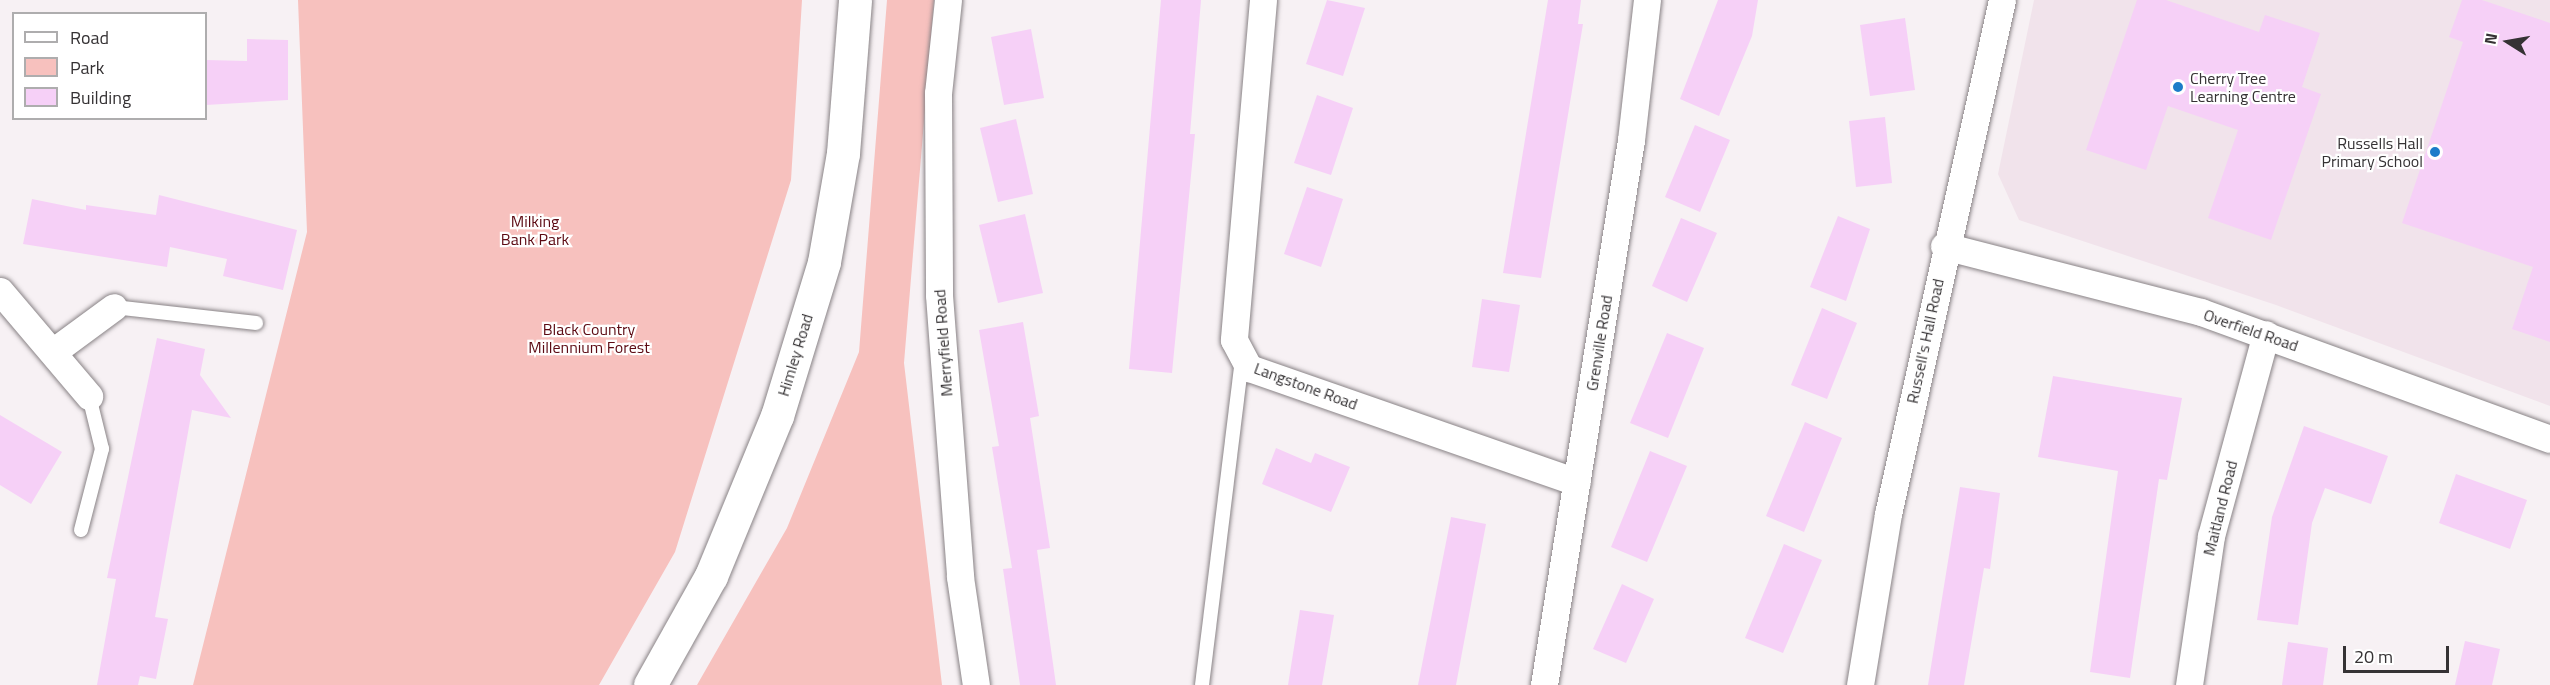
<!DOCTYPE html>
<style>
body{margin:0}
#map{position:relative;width:2550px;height:685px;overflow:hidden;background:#f7f1f4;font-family:"Titillium Web",sans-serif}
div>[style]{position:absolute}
.built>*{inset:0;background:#f1e3eb}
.green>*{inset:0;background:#f7c1be}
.building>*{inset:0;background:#f6d0f7}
.roads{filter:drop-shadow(0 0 2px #898386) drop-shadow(0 0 2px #898386)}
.service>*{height:14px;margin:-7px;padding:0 7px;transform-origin:7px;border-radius:7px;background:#fff}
.minor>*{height:27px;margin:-13.5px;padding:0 13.5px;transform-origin:13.5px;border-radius:13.5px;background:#fff}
.secondary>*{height:33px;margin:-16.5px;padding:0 16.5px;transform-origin:16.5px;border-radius:16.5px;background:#fff}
.dots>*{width:16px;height:16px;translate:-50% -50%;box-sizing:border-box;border:3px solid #fff;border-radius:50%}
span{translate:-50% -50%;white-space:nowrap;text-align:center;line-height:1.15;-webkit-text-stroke:4.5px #fff;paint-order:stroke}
.poi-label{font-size:16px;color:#353234}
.left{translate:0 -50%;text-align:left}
.right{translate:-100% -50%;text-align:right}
.park-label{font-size:16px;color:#5c0a13}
.street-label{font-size:16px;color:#353234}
.legend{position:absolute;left:12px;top:12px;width:195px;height:108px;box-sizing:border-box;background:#fff;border:2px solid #aeadae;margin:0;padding:8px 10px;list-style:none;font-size:18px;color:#353234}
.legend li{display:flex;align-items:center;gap:12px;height:30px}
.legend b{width:30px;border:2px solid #aeadae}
.north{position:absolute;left:2478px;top:12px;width:60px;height:60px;-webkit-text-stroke:4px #fff;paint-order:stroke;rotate:281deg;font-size:16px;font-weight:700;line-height:24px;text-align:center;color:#353234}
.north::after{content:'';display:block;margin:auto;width:21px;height:27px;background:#353234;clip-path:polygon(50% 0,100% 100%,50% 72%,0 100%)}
.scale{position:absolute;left:2343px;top:646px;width:106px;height:27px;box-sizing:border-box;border:3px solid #353234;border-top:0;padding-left:8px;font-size:18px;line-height:21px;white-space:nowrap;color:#353234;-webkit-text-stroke:4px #fff;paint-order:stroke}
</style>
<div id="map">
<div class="built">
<i style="clip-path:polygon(2034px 0,2550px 0,2550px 406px,2276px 305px,2019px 220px,1998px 174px)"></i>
</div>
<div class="green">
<i style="clip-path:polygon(298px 0,802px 0,791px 180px,675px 552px,599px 685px,193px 685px,307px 232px)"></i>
<i style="clip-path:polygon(887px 0,934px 0,904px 363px,942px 685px,697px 685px,787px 528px,859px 352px)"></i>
</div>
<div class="building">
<i style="clip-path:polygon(1161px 0,1201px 0,1190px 134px,1195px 134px,1172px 373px,1129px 369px)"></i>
<i style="clip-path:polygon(1327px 0,1365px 8px,1343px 76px,1306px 64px)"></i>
<i style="clip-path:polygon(1548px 0,1581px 0,1578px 24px,1583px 24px,1541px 278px,1503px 273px)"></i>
<i style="clip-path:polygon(1718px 0,1758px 0,1752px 36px,1719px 116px,1680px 99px)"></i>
<i style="clip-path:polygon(2137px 0,2166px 0,2259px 32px,2265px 15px,2320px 33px,2302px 87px,2321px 94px,2271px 240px,2208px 218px,2238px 130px,2168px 106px,2146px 170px,2086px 150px)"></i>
<i style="clip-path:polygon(2462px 0,2482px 0,2550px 23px,2550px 342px,2512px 329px,2533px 267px,2402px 223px,2463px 42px,2449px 37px)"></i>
<i style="clip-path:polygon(1905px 18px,1915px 90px,1870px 96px,1860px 25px)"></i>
<i style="clip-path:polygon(1031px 29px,1044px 98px,1004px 105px,991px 37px)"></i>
<i style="clip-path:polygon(247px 39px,288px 40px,288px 100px,206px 105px,206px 60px,247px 61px)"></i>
<i style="clip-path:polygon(1317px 95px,1353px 108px,1331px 175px,1294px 163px)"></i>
<i style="clip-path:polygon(1885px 117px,1892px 183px,1856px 187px,1849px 121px)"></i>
<i style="clip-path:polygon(1016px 119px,1033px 194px,998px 202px,980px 128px)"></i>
<i style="clip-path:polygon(1695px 125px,1730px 140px,1700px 212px,1665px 197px)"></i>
<i style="clip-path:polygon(1307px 187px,1343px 199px,1321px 267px,1284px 254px)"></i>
<i style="clip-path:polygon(159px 195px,297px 230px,283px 290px,223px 276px,227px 259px,170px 247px,167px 267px,23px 244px,32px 199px,86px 210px,86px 205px,156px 215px)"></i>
<i style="clip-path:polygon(1025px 214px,1043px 293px,998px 303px,979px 225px)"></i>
<i style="clip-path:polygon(1838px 216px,1870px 229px,1846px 301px,1810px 287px)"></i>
<i style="clip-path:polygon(1681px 218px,1717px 233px,1687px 302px,1652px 286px)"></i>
<i style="clip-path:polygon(1482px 299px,1520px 305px,1509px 372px,1472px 367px)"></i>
<i style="clip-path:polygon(1822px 308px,1857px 323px,1827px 399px,1791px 385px)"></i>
<i style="clip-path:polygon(1023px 322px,1039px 416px,1030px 418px,1050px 548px,1037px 550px,1056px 685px,1020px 685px,1003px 569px,1012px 568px,992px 447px,999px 446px,979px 330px)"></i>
<i style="clip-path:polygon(1667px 333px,1704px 348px,1668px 438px,1630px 423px)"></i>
<i style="clip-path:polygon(157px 338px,205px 349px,200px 375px,231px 418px,192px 410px,155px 617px,168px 619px,156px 679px,140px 676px,138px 685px,97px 685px,116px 579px,107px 578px)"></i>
<i style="clip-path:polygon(2053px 376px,2182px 398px,2167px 480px,2159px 479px,2130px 678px,2090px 672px,2118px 471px,2038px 457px)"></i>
<i style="clip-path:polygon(0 415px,62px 452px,31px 504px,0 485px)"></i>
<i style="clip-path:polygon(1805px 422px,1842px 438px,1804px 532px,1766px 516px)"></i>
<i style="clip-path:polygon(2304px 426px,2388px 456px,2371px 504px,2325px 488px,2312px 523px,2298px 625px,2257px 620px,2272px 517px)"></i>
<i style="clip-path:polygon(1276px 448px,1311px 463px,1315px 453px,1350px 467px,1331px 512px,1262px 484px)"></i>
<i style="clip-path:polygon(1650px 451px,1687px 466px,1647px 562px,1611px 547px)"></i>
<i style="clip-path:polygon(2456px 474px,2527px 500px,2510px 549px,2439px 523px)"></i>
<i style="clip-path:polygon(1960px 487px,2000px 493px,1990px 569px,1984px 568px,1964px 685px,1928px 685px)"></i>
<i style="clip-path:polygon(1451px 517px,1486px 524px,1456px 685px,1418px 685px)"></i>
<i style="clip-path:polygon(1784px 544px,1822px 560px,1783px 653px,1745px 638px)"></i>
<i style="clip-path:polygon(1622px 584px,1654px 599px,1626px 663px,1593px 649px)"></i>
<i style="clip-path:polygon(1300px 610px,1334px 615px,1322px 685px,1288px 685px)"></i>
<i style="clip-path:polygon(2465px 641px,2500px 649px,2492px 685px,2455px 685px)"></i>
<i style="clip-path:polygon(2288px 642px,2328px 648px,2323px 685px,2282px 685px)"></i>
</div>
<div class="roads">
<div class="service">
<i style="left:114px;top:307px;width:143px;rotate:6.4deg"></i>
<i style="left:81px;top:530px;width:84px;rotate:-75.5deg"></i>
<i style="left:102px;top:449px;width:55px;rotate:-103.8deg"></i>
<i style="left:1202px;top:685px;width:328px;rotate:-83deg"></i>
</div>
<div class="minor">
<i style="left:948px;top:0;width:94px;rotate:96.1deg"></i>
<i style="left:938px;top:93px;width:202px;rotate:89.7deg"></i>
<i style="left:939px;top:295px;width:283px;rotate:85.7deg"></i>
<i style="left:960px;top:577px;width:109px;rotate:81.6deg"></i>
<i style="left:1263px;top:0;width:341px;rotate:94.9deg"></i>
<i style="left:1234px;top:340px;width:32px;rotate:62deg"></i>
<i style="left:1249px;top:368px;width:347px;rotate:19.2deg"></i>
<i style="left:1944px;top:246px;width:265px;rotate:14.4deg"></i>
<i style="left:2201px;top:312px;width:371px;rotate:20deg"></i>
<i style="left:0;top:291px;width:138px;rotate:49.7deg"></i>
<i style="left:54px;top:351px;width:74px;rotate:-36.3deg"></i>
<i style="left:1544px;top:685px;width:552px;rotate:-80.93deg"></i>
<i style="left:1631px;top:140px;width:141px;rotate:-83.5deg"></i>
<i style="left:1860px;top:685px;width:173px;rotate:-80.7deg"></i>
<i style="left:1888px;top:514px;width:526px;rotate:-77.49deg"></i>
<i style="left:2189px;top:685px;width:151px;rotate:-81.6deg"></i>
<i style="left:2211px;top:536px;width:209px;rotate:-74.8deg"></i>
</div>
<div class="secondary">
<i style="left:650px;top:685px;width:125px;rotate:-60.8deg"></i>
<i style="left:711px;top:576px;width:173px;rotate:-67.6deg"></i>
<i style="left:777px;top:416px;width:161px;rotate:-73deg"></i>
<i style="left:824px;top:262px;width:111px;rotate:-80.1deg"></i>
<i style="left:843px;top:153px;width:153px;rotate:-85.5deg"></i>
</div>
</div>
<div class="dots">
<i style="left:2178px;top:87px;background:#1c7cc9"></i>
<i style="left:2435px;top:152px;background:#1c7cc9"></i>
</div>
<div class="poi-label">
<span class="left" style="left:2190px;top:87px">Cherry Tree<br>Learning Centre</span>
<span class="right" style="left:2423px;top:152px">Russells Hall<br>Primary School</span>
</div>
<div class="park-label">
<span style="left:535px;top:230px">Milking<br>Bank Park</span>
<span style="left:589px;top:338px">Black Country<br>Millennium Forest</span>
</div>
<div class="street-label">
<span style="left:2251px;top:330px;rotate:19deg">Overfield Road</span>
<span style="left:1925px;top:341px;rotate:-78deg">Russell's Hall Road</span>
<span style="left:943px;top:343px;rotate:-94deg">Merryfield Road</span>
<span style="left:1599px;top:343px;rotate:-81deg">Grenville Road</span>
<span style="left:795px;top:355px;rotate:-73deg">Himley Road</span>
<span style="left:1306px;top:386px;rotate:20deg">Langstone Road</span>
<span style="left:2220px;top:508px;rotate:-76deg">Maitland Road</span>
</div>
<ul class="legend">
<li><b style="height:8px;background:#fff"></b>Road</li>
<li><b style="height:16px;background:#f7c1be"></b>Park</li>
<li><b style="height:16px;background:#f6d0f7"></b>Building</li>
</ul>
<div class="north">N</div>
<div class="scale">20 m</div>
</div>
